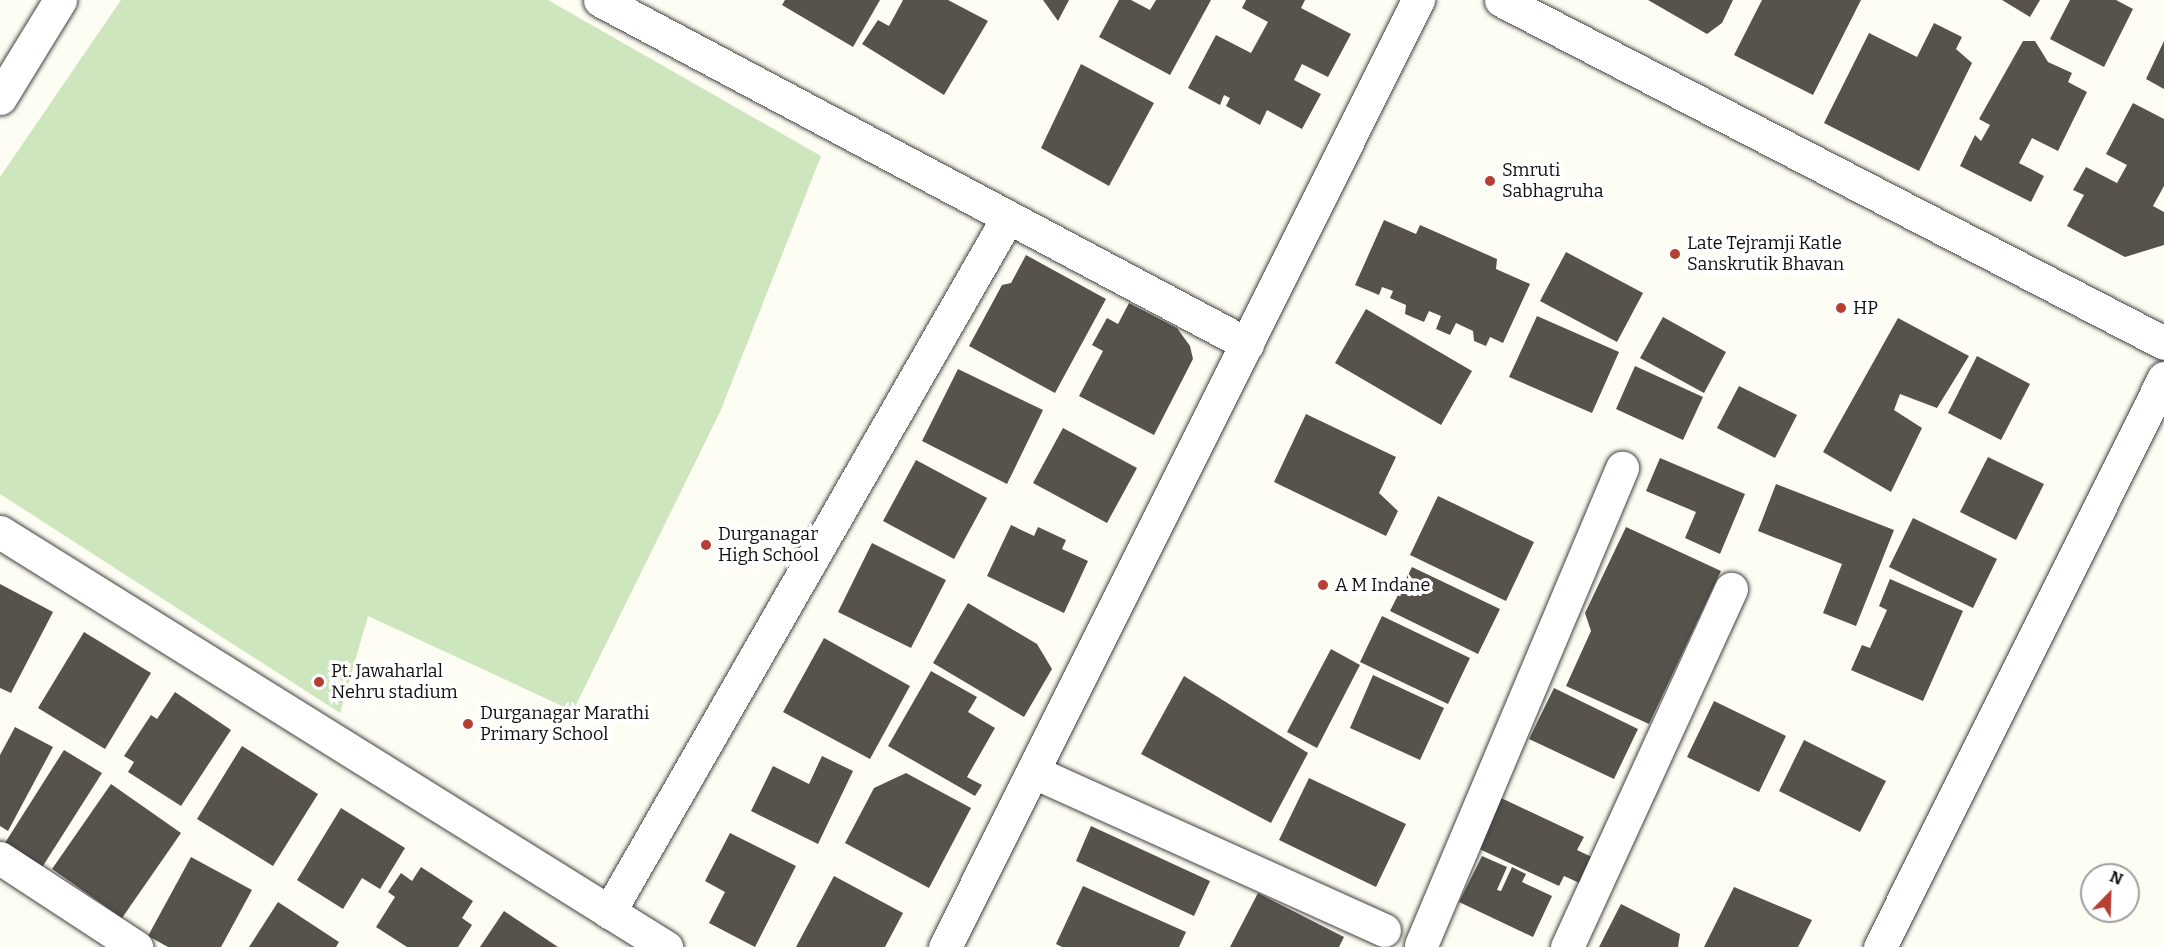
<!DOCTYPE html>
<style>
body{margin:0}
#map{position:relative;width:2164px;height:947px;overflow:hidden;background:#fefdf3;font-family:Bitter,serif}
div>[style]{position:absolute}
.green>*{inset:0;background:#cde6be}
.building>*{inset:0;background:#57524c}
.roads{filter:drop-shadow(0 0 2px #424242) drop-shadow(0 0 2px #424242)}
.street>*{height:33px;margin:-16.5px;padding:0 16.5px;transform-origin:16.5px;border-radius:16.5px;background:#fff}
.dots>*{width:16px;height:16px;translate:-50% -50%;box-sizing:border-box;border:3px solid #fff;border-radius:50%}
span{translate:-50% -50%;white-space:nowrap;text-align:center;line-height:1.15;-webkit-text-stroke:6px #fff;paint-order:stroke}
.poi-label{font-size:18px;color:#0f0f0f}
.left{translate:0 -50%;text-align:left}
.north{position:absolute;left:2080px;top:863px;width:60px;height:60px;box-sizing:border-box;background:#fff;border:2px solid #9f9f9f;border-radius:50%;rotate:23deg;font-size:16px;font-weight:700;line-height:24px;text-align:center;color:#0f0f0f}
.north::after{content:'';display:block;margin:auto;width:21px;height:27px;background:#b53f32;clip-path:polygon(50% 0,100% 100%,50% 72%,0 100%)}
</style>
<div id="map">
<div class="green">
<i style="clip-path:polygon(121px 0,548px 0,821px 156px,720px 412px,573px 711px,368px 616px,340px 713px,0 494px,0 177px)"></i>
</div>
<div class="building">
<i style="clip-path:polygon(785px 0,880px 0,853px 47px,782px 5px)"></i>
<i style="clip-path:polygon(903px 0,948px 0,988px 21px,944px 95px,862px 44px,878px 20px,889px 26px)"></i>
<i style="clip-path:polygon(1043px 0,1069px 0,1058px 21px)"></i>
<i style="clip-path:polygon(1119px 0,1131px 0,1150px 10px,1156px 0,1211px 0,1170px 75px,1099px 37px)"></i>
<i style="clip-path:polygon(1246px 0,1305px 0,1301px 8px,1351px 34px,1328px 77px,1302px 64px,1294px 80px,1321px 94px,1302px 129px,1267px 110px,1260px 125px,1226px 106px,1230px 98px,1224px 95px,1220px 105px,1188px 88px,1216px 35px,1251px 53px,1268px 22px,1242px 8px)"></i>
<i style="clip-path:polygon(1648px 0,1733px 0,1722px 23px,1707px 34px)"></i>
<i style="clip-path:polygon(1762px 0,1861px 0,1813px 95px,1734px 55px)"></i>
<i style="clip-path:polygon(2002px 0,2040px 0,2030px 17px)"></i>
<i style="clip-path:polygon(2070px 0,2116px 0,2133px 9px,2104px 67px,2050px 39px)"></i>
<i style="clip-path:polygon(1934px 23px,1962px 37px,1956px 49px,1972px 63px,1919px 171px,1824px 123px,1869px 33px,1917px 57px)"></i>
<i style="clip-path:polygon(2023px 41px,2035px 41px,2048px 62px,2072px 73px,2068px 82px,2087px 92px,2058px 151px,2032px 138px,2019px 163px,2044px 176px,2031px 202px,1960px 166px,1975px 135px,1981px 141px,1990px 125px,1979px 119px)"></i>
<i style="clip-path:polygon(2164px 41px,2164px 89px,2146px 79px)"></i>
<i style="clip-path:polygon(1081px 64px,1154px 103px,1109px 186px,1041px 148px)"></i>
<i style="clip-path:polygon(2133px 103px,2164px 119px,2164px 186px,2153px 206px,2164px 212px,2164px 245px,2125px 257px,2067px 226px,2084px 195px,2073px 190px,2086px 167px,2117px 183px,2127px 165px,2106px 154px)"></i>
<i style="clip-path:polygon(1384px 220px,1416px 234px,1420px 225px,1497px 259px,1496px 269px,1530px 284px,1503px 343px,1490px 337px,1486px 346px,1474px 341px,1473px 331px,1456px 323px,1450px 335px,1436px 329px,1441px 316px,1429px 311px,1424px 322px,1405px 314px,1406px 305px,1390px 298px,1393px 291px,1382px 287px,1379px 295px,1355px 285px)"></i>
<i style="clip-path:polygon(1566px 252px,1643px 293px,1617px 342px,1540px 301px)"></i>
<i style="clip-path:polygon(1026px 255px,1106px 299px,1055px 393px,969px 346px,1002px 285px,1011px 283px)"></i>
<i style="clip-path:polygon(1129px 303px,1177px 328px,1190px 346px,1193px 359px,1154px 435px,1079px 396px,1103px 351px,1092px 345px,1107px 318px,1118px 324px)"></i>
<i style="clip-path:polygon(1366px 309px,1472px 371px,1441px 425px,1335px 363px)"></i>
<i style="clip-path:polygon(1537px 316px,1619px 352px,1592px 413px,1509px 377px)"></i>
<i style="clip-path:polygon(1663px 317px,1726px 352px,1704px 393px,1640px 358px)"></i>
<i style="clip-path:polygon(1898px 318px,1969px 356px,1937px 408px,1900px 394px,1894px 410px,1922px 428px,1891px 492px,1823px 452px)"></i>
<i style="clip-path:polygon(1977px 356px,2030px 384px,2001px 440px,1948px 413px)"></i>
<i style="clip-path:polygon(1635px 366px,1703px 397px,1683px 440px,1616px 409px)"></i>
<i style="clip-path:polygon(958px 369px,1043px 410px,1007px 484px,922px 441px)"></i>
<i style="clip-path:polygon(1739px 386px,1797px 415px,1775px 458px,1717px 428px)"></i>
<i style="clip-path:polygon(1306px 414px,1396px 457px,1379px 493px,1398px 511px,1386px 536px,1274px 482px)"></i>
<i style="clip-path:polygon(1063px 428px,1137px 468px,1107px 523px,1033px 483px)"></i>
<i style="clip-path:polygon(1988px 457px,2044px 484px,2016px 540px,1960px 512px)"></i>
<i style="clip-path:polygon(1660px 458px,1745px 494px,1720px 554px,1685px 538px,1696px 512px,1646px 491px)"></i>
<i style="clip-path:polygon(916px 460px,987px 498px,954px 559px,883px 521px)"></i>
<i style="clip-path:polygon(1776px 484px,1894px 530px,1856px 626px,1823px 613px,1842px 564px,1758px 531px)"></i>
<i style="clip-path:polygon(1438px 496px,1534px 542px,1506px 601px,1410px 555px)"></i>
<i style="clip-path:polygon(1913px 518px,1997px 559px,1973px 608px,1889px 567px)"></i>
<i style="clip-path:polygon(1011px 525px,1034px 536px,1038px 527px,1066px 540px,1062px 549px,1088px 561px,1064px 613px,987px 576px)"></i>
<i style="clip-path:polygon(1626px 527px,1721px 571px,1649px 724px,1566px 686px,1591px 631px,1585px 613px)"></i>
<i style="clip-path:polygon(872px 543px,946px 580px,911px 648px,838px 612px)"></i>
<i style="clip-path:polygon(1412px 567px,1500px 609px,1478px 654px,1390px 611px)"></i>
<i style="clip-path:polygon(1890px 579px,1963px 611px,1923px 701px,1851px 670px,1862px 645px,1870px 648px,1887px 610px,1879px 606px)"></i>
<i style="clip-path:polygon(0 584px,53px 612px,11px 693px,0 688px)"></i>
<i style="clip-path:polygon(968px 603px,1037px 644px,1052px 669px,1024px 717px,933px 663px)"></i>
<i style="clip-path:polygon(1382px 616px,1470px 658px,1448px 704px,1360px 662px)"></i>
<i style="clip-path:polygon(84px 632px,151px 673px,105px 749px,38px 708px)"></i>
<i style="clip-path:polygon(824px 638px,910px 686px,870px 759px,783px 712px)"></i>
<i style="clip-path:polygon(1331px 649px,1360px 665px,1317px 748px,1287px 732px)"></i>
<i style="clip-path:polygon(931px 671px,977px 697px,968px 712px,995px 728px,967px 777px,982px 785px,975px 796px,888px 746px)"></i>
<i style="clip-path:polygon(1373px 675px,1444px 708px,1420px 760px,1350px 728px)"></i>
<i style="clip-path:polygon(1184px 676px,1308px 753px,1271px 823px,1141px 754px)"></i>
<i style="clip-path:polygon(1554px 688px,1638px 729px,1614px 779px,1529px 739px)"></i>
<i style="clip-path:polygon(175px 692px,231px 730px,181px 806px,128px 772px,134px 762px,124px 756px,151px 715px,157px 719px)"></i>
<i style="clip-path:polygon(1714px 701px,1786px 736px,1759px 792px,1687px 757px)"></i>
<i style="clip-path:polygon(15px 727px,53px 747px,8px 831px,0 826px,0 755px)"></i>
<i style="clip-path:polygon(1804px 740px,1886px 781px,1860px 832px,1779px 791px)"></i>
<i style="clip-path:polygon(242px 746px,318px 794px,273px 866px,197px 819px)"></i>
<i style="clip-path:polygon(64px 750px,102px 773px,41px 869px,3px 846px)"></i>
<i style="clip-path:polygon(822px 756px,853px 771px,818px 844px,751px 811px,773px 766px,809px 784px)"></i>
<i style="clip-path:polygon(906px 773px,971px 808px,929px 888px,845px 843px,874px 788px)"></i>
<i style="clip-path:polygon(1309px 778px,1406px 824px,1376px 887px,1279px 840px)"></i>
<i style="clip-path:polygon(111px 784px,181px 833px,122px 918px,52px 869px)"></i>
<i style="clip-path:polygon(1499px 797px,1584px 837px,1577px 850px,1596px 859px,1584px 885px,1564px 876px,1559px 886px,1475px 847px)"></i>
<i style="clip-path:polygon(341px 808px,405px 848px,380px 889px,362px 878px,343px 909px,297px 880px)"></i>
<i style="clip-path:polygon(1091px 826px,1210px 881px,1194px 916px,1076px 861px)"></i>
<i style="clip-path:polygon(730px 833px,796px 866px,755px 947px,709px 923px,725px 892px,705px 881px)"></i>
<i style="clip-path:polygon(1482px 856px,1507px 867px,1497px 890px,1501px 891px,1512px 867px,1526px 874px,1522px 882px,1552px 896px,1533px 937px,1459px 902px)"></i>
<i style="clip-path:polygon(191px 857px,252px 890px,221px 947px,168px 947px,148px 936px)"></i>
<i style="clip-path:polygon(421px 867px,473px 901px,462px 918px,472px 925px,458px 947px,407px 947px,376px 927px,395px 897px,388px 892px,401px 873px,412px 881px)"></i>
<i style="clip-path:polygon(834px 876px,903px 913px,885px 947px,796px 947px)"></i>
<i style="clip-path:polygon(1083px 886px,1186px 932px,1179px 947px,1062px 947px,1056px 944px)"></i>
<i style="clip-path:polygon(1734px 887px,1812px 920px,1798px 947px,1704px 947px)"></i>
<i style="clip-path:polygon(1258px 893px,1344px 937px,1339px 947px,1230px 947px)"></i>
<i style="clip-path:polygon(278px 902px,339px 942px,336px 947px,249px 947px)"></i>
<i style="clip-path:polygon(1621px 904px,1680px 934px,1678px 947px,1599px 947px)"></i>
<i style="clip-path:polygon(504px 911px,558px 947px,480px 947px)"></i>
</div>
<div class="roads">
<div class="street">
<i style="left:600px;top:0;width:733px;rotate:28deg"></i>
<i style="left:1501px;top:0;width:746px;rotate:27.35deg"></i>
<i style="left:0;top:98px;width:115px;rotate:-58.5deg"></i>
<i style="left:0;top:532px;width:785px;rotate:31.93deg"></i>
<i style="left:1034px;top:772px;width:384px;rotate:24.3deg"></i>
<i style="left:0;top:858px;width:163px;rotate:33.2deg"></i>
<i style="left:609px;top:912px;width:801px;rotate:-60.14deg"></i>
<i style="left:1421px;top:945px;width:518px;rotate:-67.15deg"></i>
<i style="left:945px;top:947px;width:1059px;rotate:-63.46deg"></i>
<i style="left:1567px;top:947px;width:394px;rotate:-65.4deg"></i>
<i style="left:1880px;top:947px;width:636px;rotate:-63.48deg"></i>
</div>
</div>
<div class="dots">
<i style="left:1490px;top:181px;background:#b53f32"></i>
<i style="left:1675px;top:254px;background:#b53f32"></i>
<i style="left:1841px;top:308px;background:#b53f32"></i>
<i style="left:706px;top:545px;background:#b53f32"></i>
<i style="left:1323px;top:585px;background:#b53f32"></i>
<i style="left:319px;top:682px;background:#b53f32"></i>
<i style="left:468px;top:724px;background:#b53f32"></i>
</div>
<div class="poi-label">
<span class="left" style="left:1502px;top:181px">Smruti<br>Sabhagruha</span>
<span class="left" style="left:1687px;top:254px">Late Tejramji Katle<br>Sanskrutik Bhavan</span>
<span class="left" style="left:1853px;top:308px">HP</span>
<span class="left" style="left:718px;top:545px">Durganagar<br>High School</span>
<span class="left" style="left:1335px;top:585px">A M Indane</span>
<span class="left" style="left:331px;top:682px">Pt. Jawaharlal<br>Nehru stadium</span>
<span class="left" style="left:480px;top:724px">Durganagar Marathi<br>Primary School</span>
</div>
<div class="north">N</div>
</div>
